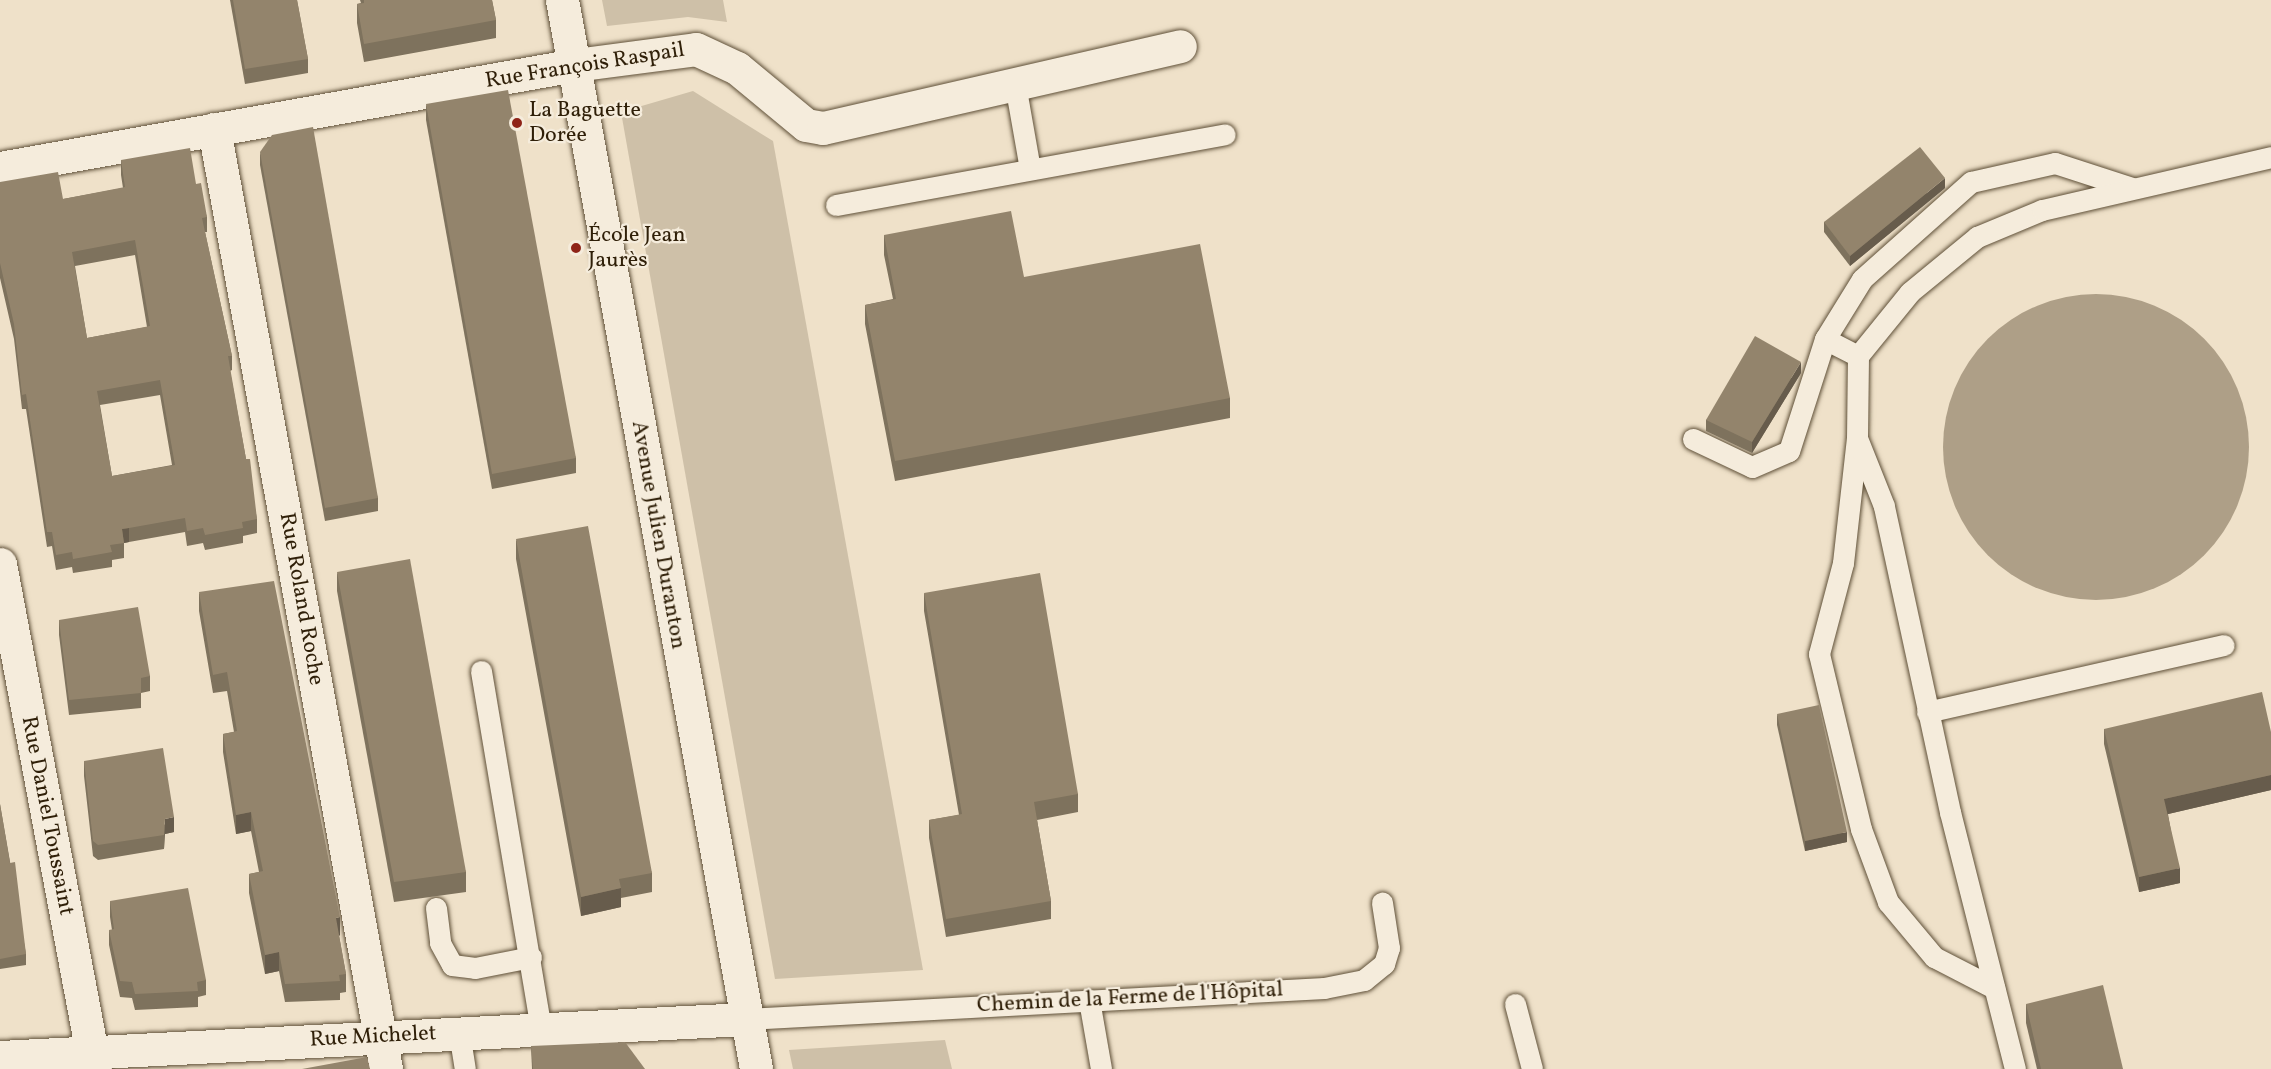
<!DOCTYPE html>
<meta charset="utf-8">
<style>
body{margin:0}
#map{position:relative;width:2271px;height:1069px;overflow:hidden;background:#efe1c9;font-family:Vollkorn,serif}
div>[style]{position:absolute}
.green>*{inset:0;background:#cec0a8}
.water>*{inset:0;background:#ae9f87}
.round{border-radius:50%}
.roads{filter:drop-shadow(0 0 2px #5f5038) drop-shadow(0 0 2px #5f5038)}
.lane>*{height:21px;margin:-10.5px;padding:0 10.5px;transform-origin:10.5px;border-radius:10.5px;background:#f5ecdc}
.street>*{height:33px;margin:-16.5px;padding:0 16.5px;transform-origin:16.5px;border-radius:16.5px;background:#f5ecdc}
.secondary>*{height:33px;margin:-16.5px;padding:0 16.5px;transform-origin:16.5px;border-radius:16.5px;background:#f5ecdc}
.wall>*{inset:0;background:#7e725d}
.shaded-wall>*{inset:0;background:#675c4c}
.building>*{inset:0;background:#93846c}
.dots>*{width:16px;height:16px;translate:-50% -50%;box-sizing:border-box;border:3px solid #f5ecdc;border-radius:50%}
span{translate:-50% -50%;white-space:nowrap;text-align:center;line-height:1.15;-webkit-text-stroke:4.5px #f5ecdc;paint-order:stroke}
.street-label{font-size:22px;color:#2f1f08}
.poi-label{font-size:22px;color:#2f1f08}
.left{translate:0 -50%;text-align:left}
</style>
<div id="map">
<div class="green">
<i style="clip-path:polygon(602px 0,723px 0,727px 22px,688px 17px,607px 26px)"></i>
<i style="clip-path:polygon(693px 91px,773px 141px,923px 970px,775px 979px,621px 112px)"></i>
<i style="clip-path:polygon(945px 1040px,952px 1069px,793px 1069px,789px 1050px)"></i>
</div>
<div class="water">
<i class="round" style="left:1943px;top:294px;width:306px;height:306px"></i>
</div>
<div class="roads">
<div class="lane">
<i style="left:1015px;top:84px;width:86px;rotate:80deg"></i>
<i style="left:836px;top:205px;width:395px;rotate:-10.3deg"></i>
<i style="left:1858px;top:356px;width:37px;rotate:-153deg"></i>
<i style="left:1825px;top:339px;width:70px;rotate:-58.3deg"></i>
<i style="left:1862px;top:279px;width:146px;rotate:-41.7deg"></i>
<i style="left:1971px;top:182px;width:86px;rotate:-12.7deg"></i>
<i style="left:2055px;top:163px;width:81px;rotate:18deg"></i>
<i style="left:1857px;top:438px;width:126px;rotate:96.4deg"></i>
<i style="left:1843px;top:563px;width:94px;rotate:104.8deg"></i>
<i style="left:1819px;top:654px;width:180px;rotate:76.5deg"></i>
<i style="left:1861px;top:829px;width:78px;rotate:69.7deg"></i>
<i style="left:1888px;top:902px;width:72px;rotate:50.1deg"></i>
<i style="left:1934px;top:957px;width:68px;rotate:27.3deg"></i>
<i style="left:1693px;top:439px;width:65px;rotate:25.4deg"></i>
<i style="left:1752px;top:467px;width:40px;rotate:-23.4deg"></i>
<i style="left:1789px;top:451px;width:118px;rotate:-72.2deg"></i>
<i style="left:481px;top:671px;width:363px;rotate:80.5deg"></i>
<i style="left:1927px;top:712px;width:304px;rotate:-12.7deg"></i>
<i style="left:436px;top:908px;width:35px;rotate:83deg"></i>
<i style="left:440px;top:943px;width:25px;rotate:61deg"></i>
<i style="left:452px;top:965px;width:23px;rotate:7deg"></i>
<i style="left:475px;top:968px;width:57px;rotate:-11.1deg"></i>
<i style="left:1089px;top:1000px;width:70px;rotate:80.1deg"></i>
<i style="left:1515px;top:1004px;width:67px;rotate:75.3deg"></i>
<i style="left:746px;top:1019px;width:579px;rotate:-3.07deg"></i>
<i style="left:1324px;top:988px;width:41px;rotate:-11.3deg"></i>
<i style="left:1364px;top:980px;width:26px;rotate:-39deg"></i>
<i style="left:1384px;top:964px;width:17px;rotate:-73deg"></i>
<i style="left:1389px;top:948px;width:46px;rotate:-98.8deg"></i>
<i style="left:459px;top:1032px;width:37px;rotate:81deg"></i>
<i style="left:2015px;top:1069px;width:265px;rotate:-104.2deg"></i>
<i style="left:1950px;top:812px;width:313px;rotate:-102.2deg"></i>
<i style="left:1884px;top:506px;width:73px;rotate:-111.7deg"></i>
<i style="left:1857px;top:438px;width:82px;rotate:-89.3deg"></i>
<i style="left:1858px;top:356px;width:82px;rotate:-50.9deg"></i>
<i style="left:1910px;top:292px;width:87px;rotate:-39.4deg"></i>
<i style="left:1977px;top:237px;width:70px;rotate:-22.6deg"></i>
<i style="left:2042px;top:210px;width:235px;rotate:-13deg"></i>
</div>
<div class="street">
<i style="left:214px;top:129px;width:956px;rotate:79.63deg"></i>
<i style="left:0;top:168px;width:584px;rotate:-10.16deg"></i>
<i style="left:575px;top:65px;width:122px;rotate:-7.5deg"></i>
<i style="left:696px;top:49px;width:45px;rotate:24.9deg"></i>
<i style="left:737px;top:68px;width:89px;rotate:39.6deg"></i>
<i style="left:806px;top:125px;width:17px;rotate:10deg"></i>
<i style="left:823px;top:128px;width:366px;rotate:-12.9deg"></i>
<i style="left:0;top:564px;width:514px;rotate:79.35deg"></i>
<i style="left:0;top:1057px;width:747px;rotate:-2.92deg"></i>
</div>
<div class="secondary">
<i style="left:562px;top:0;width:1086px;rotate:79.71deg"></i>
</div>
</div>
<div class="wall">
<i style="clip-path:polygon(230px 0,297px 0,308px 59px,308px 73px,245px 84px)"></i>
<i style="clip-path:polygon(360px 0,492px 0,496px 20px,496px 38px,364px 62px,357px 23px,357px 4px,361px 3px)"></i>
<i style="clip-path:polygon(426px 104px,576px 458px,576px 473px,492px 489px,426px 120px)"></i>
<i style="clip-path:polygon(260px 152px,378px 498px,378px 511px,325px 521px,260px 165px)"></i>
<i style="clip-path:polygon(evenodd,121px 160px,196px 184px,207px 217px,207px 232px,205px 232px,232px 356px,232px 370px,230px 371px,257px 519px,257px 533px,243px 536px,243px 543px,205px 550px,203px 543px,187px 546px,185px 532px,129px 542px,124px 543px,124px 558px,112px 560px,112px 567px,73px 573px,72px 567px,56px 570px,52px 546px,47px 547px,26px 409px,22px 409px,14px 339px,0 278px,0 182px,63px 199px,123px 188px,121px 175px,121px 160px,135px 255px,147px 327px,87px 338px,75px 266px,135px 255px,121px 160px,160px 395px,172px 465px,112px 476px,100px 405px,160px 395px)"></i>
<i style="clip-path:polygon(1945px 188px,1850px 266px,1824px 232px,1824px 222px)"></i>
<i style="clip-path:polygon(884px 235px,1024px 277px,1230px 398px,1230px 418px,895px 481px,865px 324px,865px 305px,893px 299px,884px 255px)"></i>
<i style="clip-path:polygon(1801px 373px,1752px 453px,1706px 431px,1706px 420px)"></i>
<i style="clip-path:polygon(516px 539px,652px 873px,652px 892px,621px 898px,621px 907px,581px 916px,516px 559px)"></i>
<i style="clip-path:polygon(337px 572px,466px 872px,466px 892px,394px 902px,337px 591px)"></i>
<i style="clip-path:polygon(199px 592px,340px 935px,339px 936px,346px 974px,346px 992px,340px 993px,340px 1000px,285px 1002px,279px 971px,265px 974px,249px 893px,249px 874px,259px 872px,251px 831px,236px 834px,223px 752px,223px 734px,234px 732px,227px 691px,213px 693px,199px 611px)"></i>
<i style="clip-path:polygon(924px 593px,1078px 794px,1078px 812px,1037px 820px,1051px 901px,1051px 919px,946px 937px,929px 838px,929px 820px,959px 815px,924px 611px)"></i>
<i style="clip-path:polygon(59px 620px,150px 676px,150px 691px,141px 693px,141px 708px,69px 715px,59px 635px)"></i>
<i style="clip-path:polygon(1777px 714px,1847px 842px,1805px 851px,1777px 725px)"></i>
<i style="clip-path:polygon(2104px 729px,2271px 732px,2271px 790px,2168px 814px,2180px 883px,2139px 892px,2104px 744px)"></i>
<i style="clip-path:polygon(84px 761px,174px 832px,165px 834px,164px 849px,98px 860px,93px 856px,84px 776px)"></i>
<i style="clip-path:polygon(0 804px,26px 954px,26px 965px,0 969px)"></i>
<i style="clip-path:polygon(110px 901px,206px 980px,206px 995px,198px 997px,198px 1007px,135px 1010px,132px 998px,120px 997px,109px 945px,109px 930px,112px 930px,110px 917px)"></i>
<i style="clip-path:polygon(2026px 1004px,2123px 1069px,2037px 1069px,2026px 1023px)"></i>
<i style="clip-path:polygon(531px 1046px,645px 1069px,532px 1069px)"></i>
</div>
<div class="shaded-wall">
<i style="clip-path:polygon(1945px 178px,1945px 188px,1850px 266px,1850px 256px)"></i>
<i style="clip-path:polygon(1801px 362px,1801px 373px,1752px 453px,1752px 442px)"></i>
<i style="clip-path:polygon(129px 528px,129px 542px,124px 543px,122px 529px)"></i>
<i style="clip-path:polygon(2271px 775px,2271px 790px,2164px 815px,2164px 799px)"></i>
<i style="clip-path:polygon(251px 812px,251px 831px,236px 834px,236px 815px)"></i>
<i style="clip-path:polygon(174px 817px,174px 832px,165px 834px,164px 849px,165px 819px)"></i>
<i style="clip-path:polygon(1847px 832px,1847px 842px,1805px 851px,1805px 841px)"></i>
<i style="clip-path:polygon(2180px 868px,2180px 883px,2139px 892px,2139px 877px)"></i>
<i style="clip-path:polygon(621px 888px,621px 907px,581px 916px,581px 897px)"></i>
<i style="clip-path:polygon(340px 917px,340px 935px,336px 937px,336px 918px)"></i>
<i style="clip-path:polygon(279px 952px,279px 971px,265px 974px,265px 955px)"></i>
</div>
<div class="building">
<i style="clip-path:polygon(233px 0,297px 0,308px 59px,245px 69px)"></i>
<i style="clip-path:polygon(364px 0,492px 0,496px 20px,364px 44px,357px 4px,364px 3px)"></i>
<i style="clip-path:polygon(508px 90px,576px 458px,492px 474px,426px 104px)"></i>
<i style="clip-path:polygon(313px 127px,378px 498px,325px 508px,260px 152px,272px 135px)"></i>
<i style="clip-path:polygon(1920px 147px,1945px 178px,1850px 256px,1824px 222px)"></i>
<i style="clip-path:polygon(evenodd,190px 148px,196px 184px,201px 183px,207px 217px,202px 218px,232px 356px,228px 356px,246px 459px,250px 459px,257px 519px,242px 522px,243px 528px,205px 535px,203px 528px,187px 531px,185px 518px,129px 528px,122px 529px,124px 543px,110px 545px,112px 552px,73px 559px,72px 552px,56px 555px,52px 532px,47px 532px,26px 394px,22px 395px,14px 324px,0 263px,0 182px,58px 172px,63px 199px,125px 187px,121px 160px,190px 148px,135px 240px,150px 326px,87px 338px,72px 252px,135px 240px,190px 148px,160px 380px,175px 465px,112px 476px,97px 391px,160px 380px)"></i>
<i style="clip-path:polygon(1011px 211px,1024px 277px,1200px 244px,1230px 398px,895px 461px,865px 305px,896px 299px,884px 235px)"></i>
<i style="clip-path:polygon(1755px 336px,1801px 362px,1752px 442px,1706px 420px)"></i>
<i style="clip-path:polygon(588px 526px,652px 873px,619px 879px,621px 888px,581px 897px,516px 539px)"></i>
<i style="clip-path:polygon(410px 559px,466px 872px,394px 882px,337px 572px)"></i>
<i style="clip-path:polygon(1040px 573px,1078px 794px,1034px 802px,1051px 901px,946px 919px,929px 820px,962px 814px,924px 593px)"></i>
<i style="clip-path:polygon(274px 581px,340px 917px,336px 918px,346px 974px,339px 975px,340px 981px,285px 984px,279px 952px,265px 955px,249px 874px,263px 871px,251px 812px,236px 815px,223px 734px,237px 731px,227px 672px,213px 675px,199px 592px)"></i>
<i style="clip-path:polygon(138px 607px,150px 676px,141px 678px,141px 693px,69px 700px,59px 620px)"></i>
<i style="clip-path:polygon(2262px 692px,2271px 732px,2271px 775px,2164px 799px,2180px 868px,2139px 877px,2104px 729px)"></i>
<i style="clip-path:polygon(1819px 705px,1847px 832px,1805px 841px,1777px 714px)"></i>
<i style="clip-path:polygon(163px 748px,174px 817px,165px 819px,164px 835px,98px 845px,93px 841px,84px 761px)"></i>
<i style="clip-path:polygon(0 804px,10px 863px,15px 862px,26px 954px,0 959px)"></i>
<i style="clip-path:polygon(188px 888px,206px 980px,197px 982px,198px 991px,135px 994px,132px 982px,120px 981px,109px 930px,114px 929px,110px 901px)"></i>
<i style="clip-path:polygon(2103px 985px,2123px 1069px,2041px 1069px,2026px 1004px)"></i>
<i style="clip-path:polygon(625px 1042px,645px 1069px,533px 1069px,531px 1046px)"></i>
<i style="clip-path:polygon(367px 1057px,370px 1069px,302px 1069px)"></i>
</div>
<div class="dots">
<i style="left:517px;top:123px;background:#8f2418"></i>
<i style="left:576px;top:248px;background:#8f2418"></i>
</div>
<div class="street-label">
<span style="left:585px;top:66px;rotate:-9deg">Rue François Raspail</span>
<span style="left:658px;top:535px;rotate:80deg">Avenue Julien Duranton</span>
<span style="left:301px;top:599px;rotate:80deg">Rue Roland Roche</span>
<span style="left:47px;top:816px;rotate:79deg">Rue Daniel Toussaint</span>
<span style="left:1130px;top:998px;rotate:-3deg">Chemin de la Ferme de l'Hôpital</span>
<span style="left:373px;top:1037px;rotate:-3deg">Rue Michelet</span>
</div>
<div class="poi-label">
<span class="left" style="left:529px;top:123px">La Baguette<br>Dorée</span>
<span class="left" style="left:588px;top:248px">École Jean<br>Jaurès</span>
</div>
</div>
